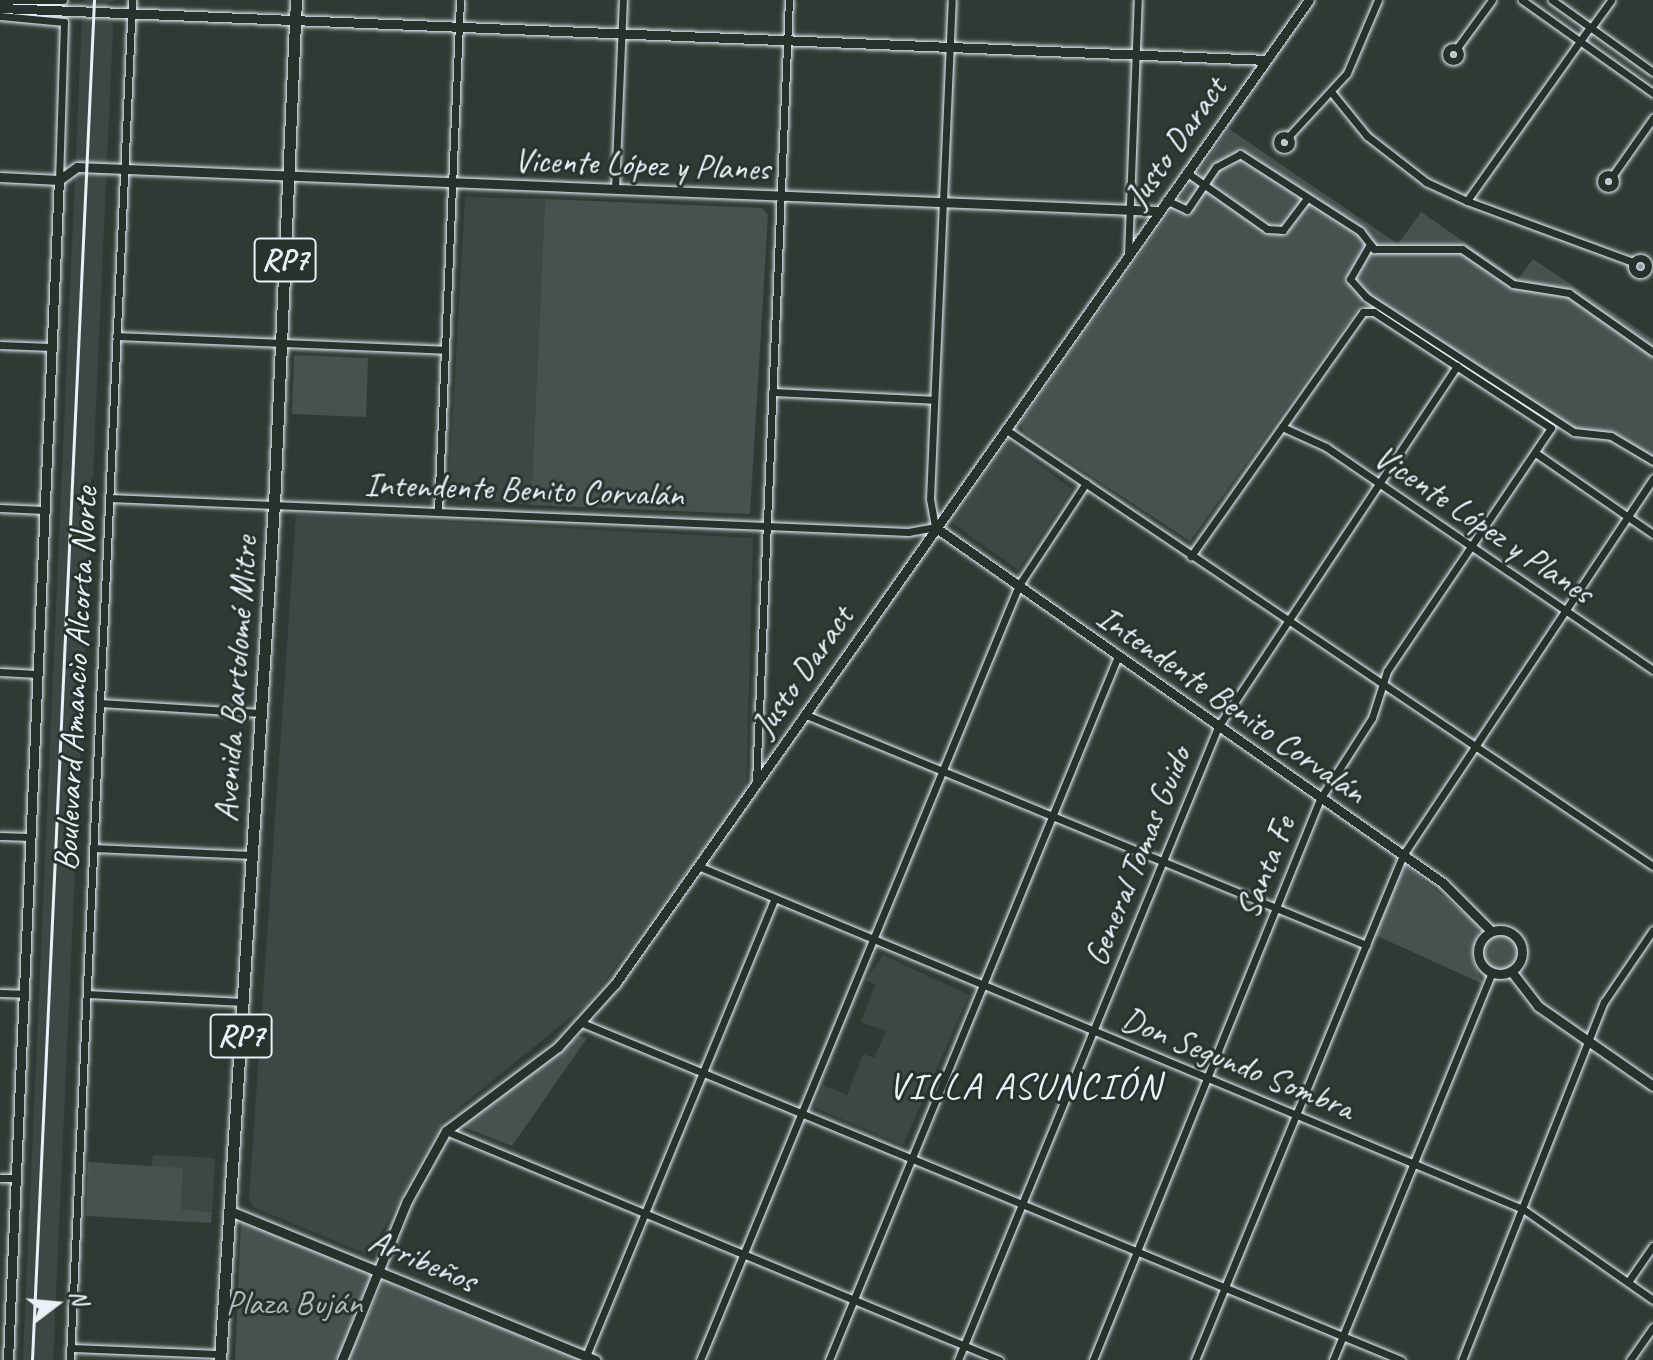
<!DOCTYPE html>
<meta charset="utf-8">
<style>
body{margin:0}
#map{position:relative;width:1653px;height:1360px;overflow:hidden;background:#2e3b35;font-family:Caveat,sans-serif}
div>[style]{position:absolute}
.built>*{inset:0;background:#3b4843}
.green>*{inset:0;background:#45524e}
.round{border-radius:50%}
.roads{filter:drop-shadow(0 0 2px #e8f1f8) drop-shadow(0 0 2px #e8f1f8)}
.minor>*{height:7px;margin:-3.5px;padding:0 3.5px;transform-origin:3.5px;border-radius:3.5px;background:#26332d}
.minor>.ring{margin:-3.5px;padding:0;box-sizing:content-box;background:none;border:7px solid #26332d;border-radius:50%}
.tertiary>*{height:9px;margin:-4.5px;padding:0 4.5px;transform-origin:4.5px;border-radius:4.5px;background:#26332d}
.tertiary>.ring{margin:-4.5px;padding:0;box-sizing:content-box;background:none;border:9px solid #26332d;border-radius:50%}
.primary>*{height:11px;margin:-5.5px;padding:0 5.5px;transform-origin:5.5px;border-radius:5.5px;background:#26332d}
.rail>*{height:3px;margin:-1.5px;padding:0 1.5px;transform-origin:1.5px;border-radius:1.5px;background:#e8f1f8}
span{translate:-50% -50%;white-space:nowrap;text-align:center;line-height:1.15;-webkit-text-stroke:6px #26332d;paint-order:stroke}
.shield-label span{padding:2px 6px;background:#26332d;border:2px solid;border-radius:6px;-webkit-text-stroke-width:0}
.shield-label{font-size:32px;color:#e8f1f8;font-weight:700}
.street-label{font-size:34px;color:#e8f1f8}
.park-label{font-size:34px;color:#afb9bc}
.quarter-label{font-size:38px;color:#e8f1f8;letter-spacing:2px}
.north{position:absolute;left:16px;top:1264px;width:80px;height:80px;-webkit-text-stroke:6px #26332d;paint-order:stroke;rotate:74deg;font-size:22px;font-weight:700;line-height:32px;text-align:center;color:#e8f1f8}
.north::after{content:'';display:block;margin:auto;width:28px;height:36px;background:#e8f1f8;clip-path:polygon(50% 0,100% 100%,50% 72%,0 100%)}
</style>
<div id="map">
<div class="built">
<i style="clip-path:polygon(83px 0,117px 0,107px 3px,113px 28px,53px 1360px,23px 1360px,82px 18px,90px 17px,91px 6px)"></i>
<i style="clip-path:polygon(465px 197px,545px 199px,531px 505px,448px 498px)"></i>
<i style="clip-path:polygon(1008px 441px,1072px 489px,1018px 570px,952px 523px)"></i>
<i style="clip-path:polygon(296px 514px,753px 538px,746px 794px,588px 1003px,443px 1121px,369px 1255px,253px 1207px,249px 1199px)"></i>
<i style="clip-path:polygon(883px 955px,969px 995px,903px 1145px,814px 1107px,823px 1085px,847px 1095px,863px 1054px,874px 1058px,886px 1031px,861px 1022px,875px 984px,866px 980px)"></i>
<i style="clip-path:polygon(153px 1155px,215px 1158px,212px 1212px,181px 1209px,152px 1166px)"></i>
</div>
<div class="green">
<i style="clip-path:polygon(1229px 129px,1398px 244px,1421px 212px,1518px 279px,1533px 259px,1653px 339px,1653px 467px,1611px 439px,1570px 434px,1364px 300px,1190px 541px,1024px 432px,1020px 424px)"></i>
<i style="clip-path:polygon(545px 199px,762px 208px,768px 215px,750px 514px,531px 505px)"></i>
<i style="clip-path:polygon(294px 355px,368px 358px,366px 417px,292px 414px)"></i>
<i style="clip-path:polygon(1405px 865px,1480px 926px,1472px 959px,1483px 984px,1375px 935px)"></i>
<i class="round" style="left:1478px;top:930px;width:44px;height:44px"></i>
<i style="clip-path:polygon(579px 1036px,587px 1038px,512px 1146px,461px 1126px)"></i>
<i style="clip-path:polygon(88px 1162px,183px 1168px,181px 1209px,212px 1212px,211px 1223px,86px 1216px)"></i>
<i style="clip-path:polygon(241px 1222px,373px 1273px,337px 1360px,235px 1360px)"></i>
<i style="clip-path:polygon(385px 1278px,397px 1287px,581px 1360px,347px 1360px)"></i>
</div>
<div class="roads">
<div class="minor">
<i style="left:0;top:0;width:63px"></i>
<i style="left:1522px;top:0;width:161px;rotate:35.4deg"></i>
<i style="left:1552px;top:0;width:124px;rotate:35.5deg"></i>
<i style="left:0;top:16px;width:64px;rotate:5.4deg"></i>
<i style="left:64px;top:22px;width:158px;rotate:91.8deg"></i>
<i style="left:1590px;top:27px;width:213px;rotate:125.3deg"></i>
<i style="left:1467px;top:201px;width:177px;rotate:20.2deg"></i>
<i style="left:1591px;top:28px;width:34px;rotate:-54deg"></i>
<i class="ring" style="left:1446px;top:47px;width:7px;height:7px"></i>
<i style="left:1457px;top:48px;width:59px;rotate:-53.9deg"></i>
<i style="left:1332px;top:93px;width:55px;rotate:50.9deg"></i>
<i style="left:1367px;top:136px;width:75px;rotate:37.9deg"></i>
<i style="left:1426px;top:182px;width:45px;rotate:24.9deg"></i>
<i class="ring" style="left:1277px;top:135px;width:7px;height:7px"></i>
<i style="left:1288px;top:137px;width:87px;rotate:-47.3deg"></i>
<i style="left:1347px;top:73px;width:79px;rotate:-67deg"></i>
<i style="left:1186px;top:172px;width:99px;rotate:35.1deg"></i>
<i style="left:1267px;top:229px;width:16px;rotate:4deg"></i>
<i style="left:1283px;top:230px;width:40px;rotate:-53deg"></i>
<i class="ring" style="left:1601px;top:174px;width:7px;height:7px"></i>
<i style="left:1613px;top:175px;width:70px;rotate:-54.9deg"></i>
<i style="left:615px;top:189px;width:189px;rotate:-87.6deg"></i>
<i style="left:1166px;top:200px;width:23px;rotate:25deg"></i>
<i style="left:1187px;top:210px;width:52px;rotate:-56deg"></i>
<i style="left:1216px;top:167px;width:27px;rotate:-28deg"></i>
<i style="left:1240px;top:154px;width:143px;rotate:32.7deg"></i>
<i style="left:1360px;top:231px;width:23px;rotate:52deg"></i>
<i style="left:1374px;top:249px;width:88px"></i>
<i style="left:1462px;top:249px;width:62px;rotate:34.5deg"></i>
<i style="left:1513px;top:284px;width:57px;rotate:9.1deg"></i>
<i style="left:1569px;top:293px;width:103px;rotate:35.1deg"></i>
<i style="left:1369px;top:246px;width:38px;rotate:120deg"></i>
<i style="left:1350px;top:279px;width:24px;rotate:48deg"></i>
<i style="left:1366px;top:297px;width:248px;rotate:33deg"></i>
<i style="left:1574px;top:432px;width:37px;rotate:6deg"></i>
<i style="left:1611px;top:436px;width:49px;rotate:30.8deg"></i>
<i style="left:1128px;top:255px;width:255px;rotate:-87.8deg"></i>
<i class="ring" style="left:1632px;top:258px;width:9px;height:9px"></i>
<i style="left:116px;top:336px;width:329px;rotate:2.4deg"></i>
<i style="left:0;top:345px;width:51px;rotate:2.2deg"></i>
<i style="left:772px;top:392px;width:162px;rotate:2.8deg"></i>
<i style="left:1282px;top:427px;width:48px;rotate:24.4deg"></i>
<i style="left:1326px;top:447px;width:396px;rotate:34.3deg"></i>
<i style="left:1005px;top:429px;width:782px;rotate:34deg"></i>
<i style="left:1537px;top:454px;width:141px;rotate:34.6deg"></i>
<i style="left:109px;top:498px;width:800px;rotate:2.44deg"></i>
<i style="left:908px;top:532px;width:27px;rotate:-10deg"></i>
<i style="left:935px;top:527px;width:28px;rotate:-100deg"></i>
<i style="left:930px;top:499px;width:499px;rotate:-87.5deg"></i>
<i style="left:0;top:508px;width:44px;rotate:2.6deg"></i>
<i style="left:438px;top:512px;width:512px;rotate:-87.54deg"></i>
<i style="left:0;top:672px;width:37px;rotate:3deg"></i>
<i style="left:100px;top:703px;width:161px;rotate:3.6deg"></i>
<i style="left:804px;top:714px;width:608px;rotate:22.34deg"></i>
<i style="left:756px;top:783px;width:784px;rotate:-87.59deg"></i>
<i style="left:0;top:836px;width:30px;rotate:2deg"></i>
<i style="left:93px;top:848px;width:159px;rotate:2.5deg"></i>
<i style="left:698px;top:866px;width:893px;rotate:22.58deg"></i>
<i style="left:1523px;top:1209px;width:159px;rotate:35deg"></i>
<i style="left:0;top:993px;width:24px;rotate:2deg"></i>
<i style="left:87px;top:994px;width:156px;rotate:2.9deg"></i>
<i style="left:582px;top:1023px;width:886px;rotate:22.37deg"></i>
<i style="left:446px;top:1131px;width:599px;rotate:22.49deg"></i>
<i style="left:0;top:1178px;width:16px"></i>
<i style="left:1628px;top:1282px;width:44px;rotate:-55.2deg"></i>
<i style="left:70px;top:1348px;width:151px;rotate:2.3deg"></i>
<i style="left:586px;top:1356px;width:494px;rotate:-67.6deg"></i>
<i style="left:70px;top:1360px;width:1361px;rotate:-87.39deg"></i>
<i style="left:700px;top:1360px;width:838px;rotate:-67.63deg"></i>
<i style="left:1019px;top:585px;width:122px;rotate:-56.7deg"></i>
<i style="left:829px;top:1360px;width:761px;rotate:-67.68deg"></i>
<i style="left:958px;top:1360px;width:684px;rotate:-67.67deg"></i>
<i style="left:1218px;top:727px;width:433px;rotate:-56.5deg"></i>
<i style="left:1093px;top:1360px;width:605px;rotate:-67.97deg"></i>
<i style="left:1320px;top:799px;width:96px;rotate:-57.3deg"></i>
<i style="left:1372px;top:718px;width:49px;rotate:-72.3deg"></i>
<i style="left:1387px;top:671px;width:293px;rotate:-56deg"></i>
<i style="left:1551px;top:428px;width:212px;rotate:-146.8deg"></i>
<i style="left:1374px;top:312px;width:11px;rotate:180deg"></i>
<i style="left:1363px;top:312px;width:299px;rotate:125.2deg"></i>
<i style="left:1195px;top:1360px;width:546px;rotate:-67.61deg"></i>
<i style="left:1403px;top:855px;width:452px;rotate:-56.4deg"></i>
<i style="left:1333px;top:1360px;width:418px;rotate:-67.7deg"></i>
<i style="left:1462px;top:1360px;width:385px;rotate:-68.4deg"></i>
<i style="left:1604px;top:1002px;width:87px;rotate:-55.8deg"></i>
<i style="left:1630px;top:1360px;width:40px;rotate:-55.1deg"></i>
</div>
<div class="tertiary">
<i style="left:0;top:8px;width:1266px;rotate:2.35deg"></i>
<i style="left:0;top:177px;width:59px;rotate:2.9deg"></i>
<i style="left:59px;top:180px;width:22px;rotate:-36deg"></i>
<i style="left:77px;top:167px;width:1082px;rotate:2.33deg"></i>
<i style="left:935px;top:527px;width:620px;rotate:35.02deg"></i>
<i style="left:1443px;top:883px;width:68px;rotate:45deg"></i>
<i class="ring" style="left:1478px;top:930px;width:35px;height:35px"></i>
<i style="left:1511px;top:971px;width:44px;rotate:52.4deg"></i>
<i style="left:1538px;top:1006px;width:140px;rotate:34.8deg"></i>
<i style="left:230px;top:1211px;width:395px;rotate:22.2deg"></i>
<i style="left:8px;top:1360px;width:1181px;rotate:-87.53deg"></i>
<i style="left:342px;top:1360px;width:172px;rotate:-67.8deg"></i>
<i style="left:407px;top:1201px;width:80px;rotate:-60.9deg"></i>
<i style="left:446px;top:1131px;width:140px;rotate:-36.9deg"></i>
<i style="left:558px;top:1047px;width:85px;rotate:-47.9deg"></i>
<i style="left:615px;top:984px;width:1204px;rotate:-54.81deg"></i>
</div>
<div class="primary">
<i style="left:220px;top:1360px;width:857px;rotate:-86.39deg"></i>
<i style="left:274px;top:505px;width:505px;rotate:-87.51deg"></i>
</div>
</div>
<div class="rail">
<i style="left:32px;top:1360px;width:1361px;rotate:-87.39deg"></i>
</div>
<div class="shield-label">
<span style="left:285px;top:260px">RP7</span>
<span style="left:241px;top:1036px">RP7</span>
</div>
<div class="street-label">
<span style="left:1175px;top:142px;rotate:-55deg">Justo Daract</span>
<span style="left:642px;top:164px;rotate:2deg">Vicente López y Planes</span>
<span style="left:524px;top:489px;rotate:2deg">Intendente Benito Corvalán</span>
<span style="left:1484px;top:524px;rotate:34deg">Vicente López y Planes</span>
<span style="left:802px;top:671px;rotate:-55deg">Justo Daract</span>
<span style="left:75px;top:679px;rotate:-87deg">Boulevard Amancio Alcorta Norte</span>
<span style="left:235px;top:679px;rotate:-86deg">Avenida Bartolomé Mitre</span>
<span style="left:1232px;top:704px;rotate:35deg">Intendente Benito Corvalán</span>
<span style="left:1137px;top:856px;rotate:-68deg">General Tomas Guido</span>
<span style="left:1265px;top:867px;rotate:-68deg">Santa Fe</span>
<span style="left:1238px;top:1063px;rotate:22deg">Don Segundo Sombra</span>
<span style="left:423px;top:1260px;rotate:23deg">Arribeños</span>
</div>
<div class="park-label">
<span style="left:294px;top:1303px">Plaza Buján</span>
</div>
<div class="quarter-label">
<span style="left:1025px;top:1086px">VILLA ASUNCIÓN</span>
</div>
<div class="north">N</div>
</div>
